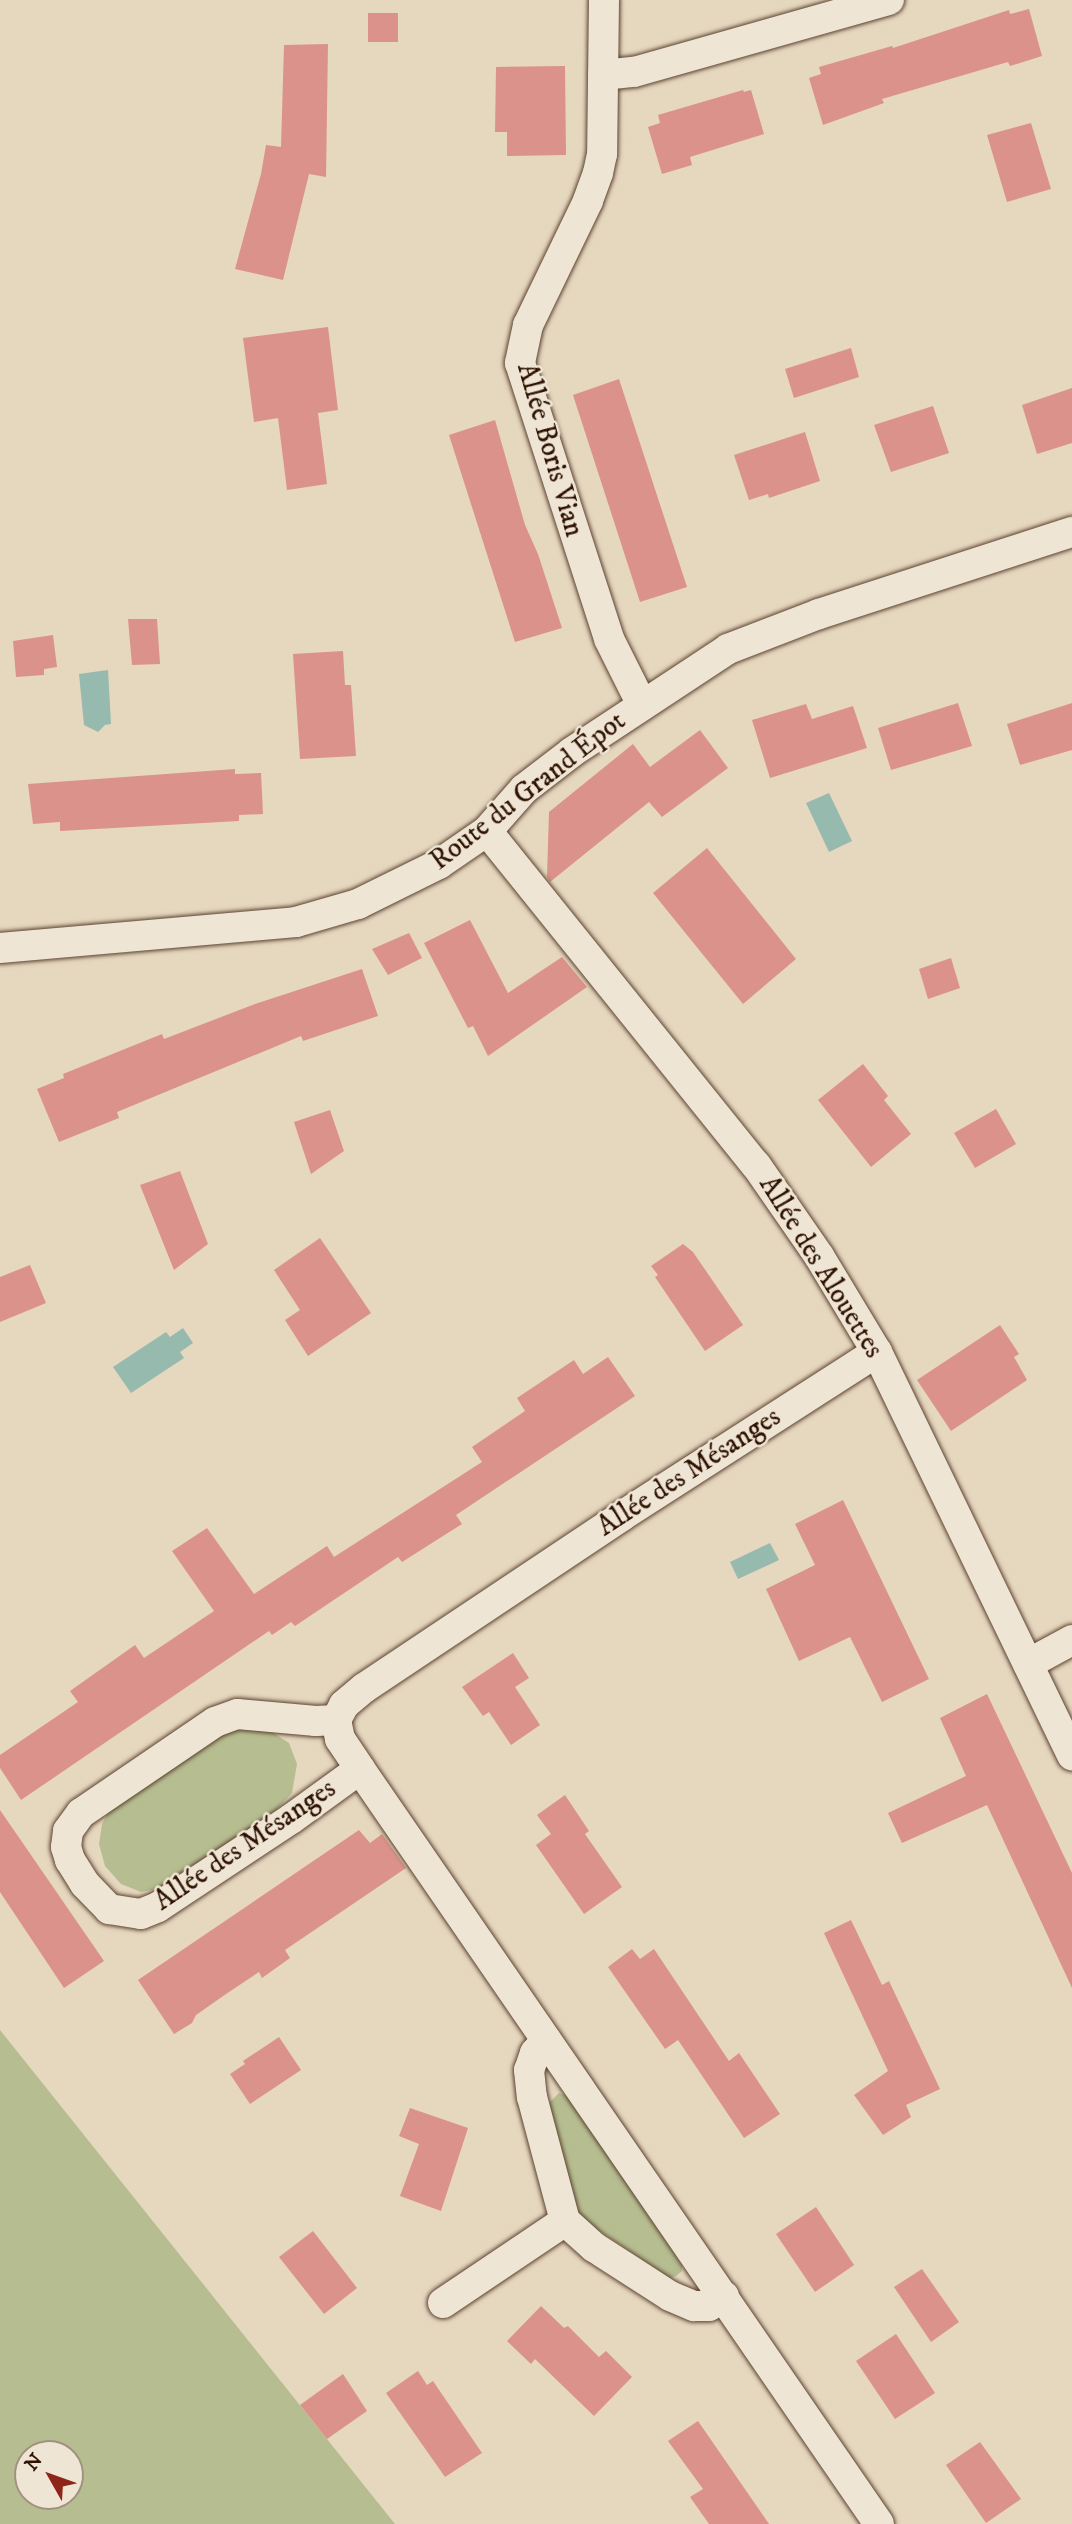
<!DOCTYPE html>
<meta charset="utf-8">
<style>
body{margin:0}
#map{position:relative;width:1072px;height:2524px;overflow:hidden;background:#e6d7bf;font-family:"IM FELL DW Pica",serif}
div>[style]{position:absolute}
.green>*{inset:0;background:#b6be91}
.water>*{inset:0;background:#97baaf}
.building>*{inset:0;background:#db928a}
.roads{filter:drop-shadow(0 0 2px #5c4330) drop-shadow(0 0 2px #5c4330)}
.street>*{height:30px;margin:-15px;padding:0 15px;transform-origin:15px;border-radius:15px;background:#efe5d5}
span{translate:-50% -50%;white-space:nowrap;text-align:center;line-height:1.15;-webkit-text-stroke:5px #efe5d5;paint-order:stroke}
.street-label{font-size:28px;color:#2e1200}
.north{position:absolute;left:14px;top:2440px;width:70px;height:70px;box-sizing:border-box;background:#efe5d5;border:2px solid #a29180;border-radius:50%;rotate:310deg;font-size:19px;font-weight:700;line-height:28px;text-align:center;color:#2e1200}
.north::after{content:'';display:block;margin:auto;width:24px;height:32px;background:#8f2418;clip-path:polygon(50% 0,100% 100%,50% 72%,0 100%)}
</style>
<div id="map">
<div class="green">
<i style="clip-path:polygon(243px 1728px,272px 1732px,289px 1743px,297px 1764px,292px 1793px,276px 1810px,165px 1887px,141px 1892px,121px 1884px,105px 1866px,99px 1844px,102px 1824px,111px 1808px,222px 1732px)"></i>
<i style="clip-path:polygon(evenodd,0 2030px,327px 2439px,395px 2524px,0 2524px,0 2030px,28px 2454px,70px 2454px,70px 2496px,28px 2496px,28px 2454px)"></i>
<i style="clip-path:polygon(559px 2093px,568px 2096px,682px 2265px,682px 2271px,676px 2276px,670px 2278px,576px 2215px,550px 2108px,550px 2102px)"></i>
</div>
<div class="water">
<i style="clip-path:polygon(108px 670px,111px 724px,105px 725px,98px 732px,84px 725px,79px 674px)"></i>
<i style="clip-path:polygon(829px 793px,852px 841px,829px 852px,806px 803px)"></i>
<i style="clip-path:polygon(183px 1328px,193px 1343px,180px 1352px,184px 1358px,131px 1393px,113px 1367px,166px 1332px,170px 1337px)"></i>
<i style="clip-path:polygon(770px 1543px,779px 1560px,738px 1579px,730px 1562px)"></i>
</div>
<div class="building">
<i style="clip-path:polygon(1029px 9px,1042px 56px,1010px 66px,1008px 62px,882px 99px,884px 103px,823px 125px,809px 78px,821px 74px,819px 67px,892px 46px,893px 48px,1009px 10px,1010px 14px)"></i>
<i style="clip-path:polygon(368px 13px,398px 13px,398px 42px,368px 42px)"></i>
<i style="clip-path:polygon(328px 44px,326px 177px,309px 174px,283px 280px,235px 269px,261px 174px,266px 145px,281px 147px,284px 45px)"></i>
<i style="clip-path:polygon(565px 66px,566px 155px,507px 156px,507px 132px,495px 132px,496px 67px)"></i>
<i style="clip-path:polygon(743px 90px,744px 92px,751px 90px,764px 134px,690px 157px,692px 165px,662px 174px,648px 127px,660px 123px,658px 115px)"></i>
<i style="clip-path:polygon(1031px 123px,1051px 189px,1007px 202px,987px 135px)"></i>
<i style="clip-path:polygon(328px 327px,338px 410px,318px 413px,327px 484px,287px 490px,278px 418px,254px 422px,243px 338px)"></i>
<i style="clip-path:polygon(851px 348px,859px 377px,794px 398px,785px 369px)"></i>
<i style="clip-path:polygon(619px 379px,687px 587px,640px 602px,573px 395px)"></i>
<i style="clip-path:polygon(1072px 388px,1072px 443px,1037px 454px,1022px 405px)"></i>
<i style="clip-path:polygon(933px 406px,949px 453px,891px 472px,874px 425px)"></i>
<i style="clip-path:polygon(495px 420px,525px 525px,538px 554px,562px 628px,515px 642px,449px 435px)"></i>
<i style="clip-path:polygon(805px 432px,820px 481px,769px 498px,768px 494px,749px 500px,734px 455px)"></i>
<i style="clip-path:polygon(128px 619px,157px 619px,160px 664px,132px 665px)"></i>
<i style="clip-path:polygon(53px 635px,57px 667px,44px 669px,44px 675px,16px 677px,13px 641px)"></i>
<i style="clip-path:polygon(343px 651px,345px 685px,351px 685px,356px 756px,300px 759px,293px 654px)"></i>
<i style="clip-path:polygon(958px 703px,972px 746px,891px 770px,878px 728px)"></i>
<i style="clip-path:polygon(1072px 703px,1072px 750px,1020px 765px,1007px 724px)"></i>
<i style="clip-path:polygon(806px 704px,812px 719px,853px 706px,867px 748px,770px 778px,752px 720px)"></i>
<i style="clip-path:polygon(700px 730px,728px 768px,662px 817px,649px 802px,550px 882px,547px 877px,549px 812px,633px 744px,650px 767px)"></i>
<i style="clip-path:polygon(235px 769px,235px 774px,261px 773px,263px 814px,239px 815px,239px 821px,60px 831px,60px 822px,33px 824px,28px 784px)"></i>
<i style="clip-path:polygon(707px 848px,796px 959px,743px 1004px,653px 893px)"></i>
<i style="clip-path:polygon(470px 920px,508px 993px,562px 957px,587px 987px,488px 1056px,473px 1026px,468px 1028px,424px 943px)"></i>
<i style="clip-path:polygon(409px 933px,422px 958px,388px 975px,372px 949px)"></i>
<i style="clip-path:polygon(951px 958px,960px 988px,928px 999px,919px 969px)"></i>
<i style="clip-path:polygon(362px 969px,378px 1016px,303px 1041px,301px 1036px,117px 1112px,119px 1118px,59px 1142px,37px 1089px,64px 1078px,63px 1074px,162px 1034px,164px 1039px,255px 1004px)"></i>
<i style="clip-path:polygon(863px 1064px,888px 1096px,884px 1100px,911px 1134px,871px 1167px,818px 1100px)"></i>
<i style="clip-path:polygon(996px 1109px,1016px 1144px,975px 1168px,954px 1133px)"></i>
<i style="clip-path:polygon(330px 1110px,344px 1151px,311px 1174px,294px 1122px)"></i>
<i style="clip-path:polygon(180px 1171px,208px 1244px,174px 1270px,140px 1185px)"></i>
<i style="clip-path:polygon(320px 1238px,371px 1313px,308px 1356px,285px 1320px,300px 1310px,274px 1270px)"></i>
<i style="clip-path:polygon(683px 1244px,693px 1252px,743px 1325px,705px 1351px,655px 1277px,658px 1275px,651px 1266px)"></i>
<i style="clip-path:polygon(30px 1265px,46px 1303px,0 1322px,0 1277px)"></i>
<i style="clip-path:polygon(1000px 1325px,1019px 1354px,1014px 1357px,1027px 1380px,951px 1431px,917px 1380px)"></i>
<i style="clip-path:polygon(608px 1357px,635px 1396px,456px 1515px,462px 1524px,402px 1562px,398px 1557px,295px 1626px,291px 1622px,272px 1635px,269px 1631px,21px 1800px,0 1768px,0 1755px,78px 1702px,70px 1691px,135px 1645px,144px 1658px,214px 1611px,172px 1551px,207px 1528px,254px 1594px,327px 1546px,334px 1557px,482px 1462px,472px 1447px,525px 1411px,517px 1398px,574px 1360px,583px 1374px)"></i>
<i style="clip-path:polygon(843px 1500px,929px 1679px,882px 1702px,850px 1637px,799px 1661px,766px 1589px,815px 1565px,795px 1524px)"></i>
<i style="clip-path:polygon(513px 1653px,529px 1678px,515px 1687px,540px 1725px,511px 1745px,489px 1712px,483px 1716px,462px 1687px)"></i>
<i style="clip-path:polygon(987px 1694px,1072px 1873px,1072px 1988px,987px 1805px,902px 1843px,888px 1813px,966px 1776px,940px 1718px)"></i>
<i style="clip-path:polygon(565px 1795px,589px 1831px,585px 1834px,622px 1887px,584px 1914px,536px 1845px,551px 1834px,537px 1815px)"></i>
<i style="clip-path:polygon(0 1810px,104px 1961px,64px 1988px,0 1892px)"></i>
<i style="clip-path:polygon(359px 1830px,370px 1843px,382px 1834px,406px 1868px,285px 1950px,290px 1958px,262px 1978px,259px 1972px,226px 1994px,196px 2015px,192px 2023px,174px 2034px,138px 1980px)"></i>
<i style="clip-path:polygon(851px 1920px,882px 1985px,889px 1981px,940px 2089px,906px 2105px,911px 2117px,883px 2135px,854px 2095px,888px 2071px,824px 1933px)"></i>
<i style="clip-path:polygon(632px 1949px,640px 1959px,654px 1949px,729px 2061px,739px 2053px,780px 2114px,744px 2138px,678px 2040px,665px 2049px,608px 1967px)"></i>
<i style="clip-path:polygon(279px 2037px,301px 2070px,250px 2104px,230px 2074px,245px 2064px,243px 2061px)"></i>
<i style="clip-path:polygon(410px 2108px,468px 2128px,441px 2211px,400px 2196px,419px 2144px,399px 2136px)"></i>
<i style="clip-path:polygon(816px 2207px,854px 2265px,815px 2292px,776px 2234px)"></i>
<i style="clip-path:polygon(313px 2231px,357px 2288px,324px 2314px,279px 2257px)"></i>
<i style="clip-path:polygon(922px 2269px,959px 2322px,931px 2342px,894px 2287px)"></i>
<i style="clip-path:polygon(541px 2306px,564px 2328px,568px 2326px,599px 2357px,606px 2351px,632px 2377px,594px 2416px,535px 2359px,531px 2364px,507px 2341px)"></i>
<i style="clip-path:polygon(896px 2334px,935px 2393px,895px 2419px,856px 2361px)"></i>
<i style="clip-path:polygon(418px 2371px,427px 2385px,433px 2381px,482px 2453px,445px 2477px,386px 2393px)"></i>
<i style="clip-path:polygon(343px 2374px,367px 2411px,327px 2439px,300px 2405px)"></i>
<i style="clip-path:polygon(698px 2421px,769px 2524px,709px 2524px,690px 2497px,703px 2489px,668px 2441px)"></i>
<i style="clip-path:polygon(980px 2442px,1021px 2499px,986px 2523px,946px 2465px)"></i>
</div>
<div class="roads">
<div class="street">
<i style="left:604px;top:0;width:154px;rotate:90.7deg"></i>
<i style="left:602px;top:154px;width:19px;rotate:102deg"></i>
<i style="left:598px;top:173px;width:30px;rotate:110deg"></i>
<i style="left:588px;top:201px;width:138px;rotate:115.8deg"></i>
<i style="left:528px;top:325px;width:39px;rotate:102deg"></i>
<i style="left:520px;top:363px;width:290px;rotate:72.1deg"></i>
<i style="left:609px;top:639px;width:72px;rotate:63.4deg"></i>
<i style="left:603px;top:75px;width:31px;rotate:-6deg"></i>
<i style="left:634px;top:72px;width:265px;rotate:-15.8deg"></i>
<i style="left:487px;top:831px;width:429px;rotate:51.2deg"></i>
<i style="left:756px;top:1165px;width:111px;rotate:55.3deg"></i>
<i style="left:819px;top:1256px;width:112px;rotate:58.9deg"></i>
<i style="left:877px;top:1352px;width:448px;rotate:64.2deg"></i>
<i style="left:0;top:948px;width:297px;rotate:-5deg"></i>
<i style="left:296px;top:922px;width:65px;rotate:-16.2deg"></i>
<i style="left:358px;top:904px;width:90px;rotate:-26.3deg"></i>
<i style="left:439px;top:864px;width:58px;rotate:-34.5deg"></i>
<i style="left:487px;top:831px;width:56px;rotate:-48.6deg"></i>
<i style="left:524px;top:789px;width:61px;rotate:-37.6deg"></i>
<i style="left:572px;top:752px;width:187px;rotate:-33.4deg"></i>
<i style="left:728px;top:649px;width:97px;rotate:-21deg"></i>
<i style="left:819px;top:614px;width:266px;rotate:-18deg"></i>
<i style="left:877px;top:1352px;width:303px;rotate:147.3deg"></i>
<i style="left:622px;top:1516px;width:310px;rotate:146.3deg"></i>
<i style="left:364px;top:1688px;width:26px;rotate:140deg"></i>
<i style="left:344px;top:1705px;width:17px;rotate:118deg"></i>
<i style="left:336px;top:1720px;width:19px;rotate:78deg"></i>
<i style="left:340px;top:1739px;width:36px;rotate:56deg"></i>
<i style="left:360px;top:1769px;width:916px;rotate:55.49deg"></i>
<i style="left:1028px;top:1664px;width:50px;rotate:-28.6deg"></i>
<i style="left:336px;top:1720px;width:20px;rotate:177deg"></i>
<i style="left:316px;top:1721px;width:79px;rotate:-174.9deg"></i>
<i style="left:237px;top:1714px;width:23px;rotate:160deg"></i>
<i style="left:215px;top:1722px;width:162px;rotate:145.8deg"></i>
<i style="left:81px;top:1813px;width:22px;rotate:126deg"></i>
<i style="left:68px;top:1831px;width:16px;rotate:97deg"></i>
<i style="left:66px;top:1847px;width:14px;rotate:73deg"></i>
<i style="left:70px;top:1860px;width:28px;rotate:58deg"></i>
<i style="left:85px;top:1884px;width:35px;rotate:46deg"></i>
<i style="left:109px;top:1909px;width:32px;rotate:9deg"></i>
<i style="left:141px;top:1914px;width:18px;rotate:-22deg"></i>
<i style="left:158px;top:1907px;width:159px;rotate:-33.5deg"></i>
<i style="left:291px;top:1819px;width:85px;rotate:-35.9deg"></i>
<i style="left:546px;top:2040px;width:17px;rotate:130deg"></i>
<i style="left:535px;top:2053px;width:18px;rotate:109deg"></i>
<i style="left:529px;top:2070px;width:27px;rotate:84deg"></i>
<i style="left:532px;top:2097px;width:128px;rotate:75.1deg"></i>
<i style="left:565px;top:2221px;width:39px;rotate:42deg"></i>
<i style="left:594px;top:2247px;width:90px;rotate:32.8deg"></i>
<i style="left:670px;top:2296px;width:26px;rotate:23deg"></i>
<i style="left:694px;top:2306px;width:15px"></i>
<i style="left:709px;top:2306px;width:18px;rotate:-34deg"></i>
<i style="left:443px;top:2303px;width:147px;rotate:-33.9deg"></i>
</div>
</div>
<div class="street-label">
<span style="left:550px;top:450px;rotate:74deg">Allée Boris Vian</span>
<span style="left:528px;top:791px;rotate:-38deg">Route du Grand Épot</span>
<span style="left:821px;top:1267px;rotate:58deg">Allée des Alouettes</span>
<span style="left:689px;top:1472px;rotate:-33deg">Allée des Mésanges</span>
<span style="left:245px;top:1845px;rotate:-34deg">Allée des Mésanges</span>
</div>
<div class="north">N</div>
</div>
